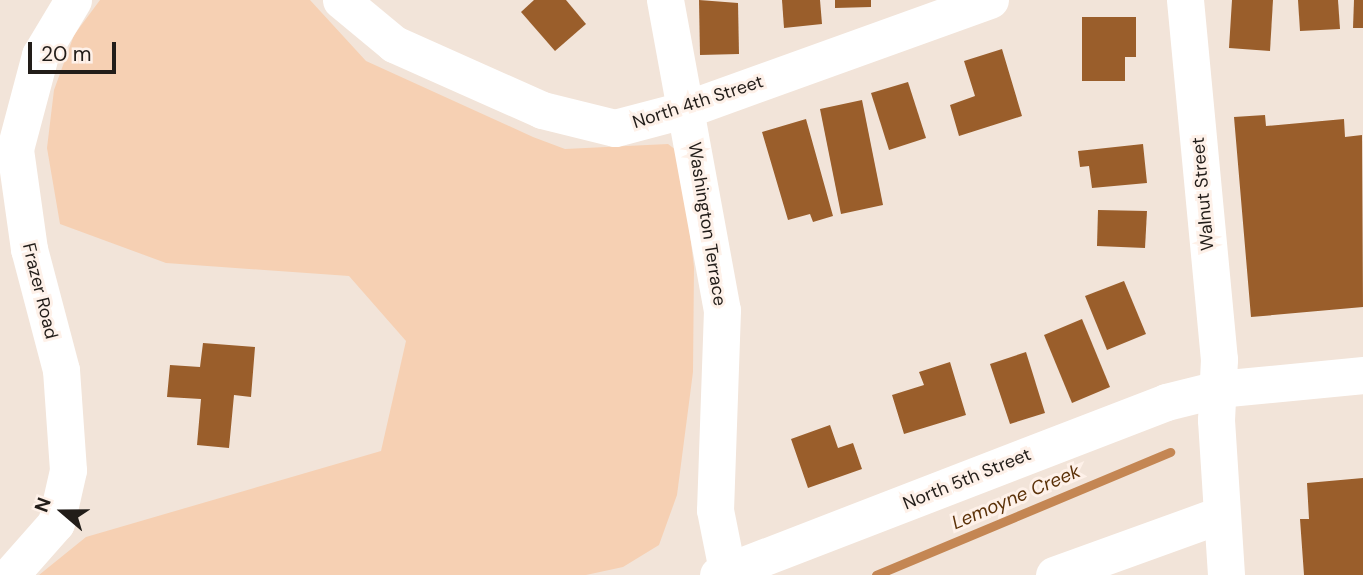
<!DOCTYPE html>
<style>
body{margin:0}
#map{position:relative;width:1363px;height:575px;overflow:hidden;background:#f2e4d9;font-family:"DM Sans",sans-serif}
div>[style]{position:absolute}
.green>*{inset:0;background:#f6d0b3}
.stream>*{height:9px;margin:-4.5px;padding:0 4.5px;transform-origin:4.5px;border-radius:4.5px;background:#c48653}
.building>*{inset:0;background:#9a5e2b}
.minor>*{height:37px;margin:-18.5px;padding:0 18.5px;transform-origin:18.5px;border-radius:18.5px;background:#fff}
span{translate:-50% -50%;white-space:nowrap;text-align:center;line-height:1.15;-webkit-text-stroke:6px #fef1e9;paint-order:stroke}
.street-label{font-size:18px;color:#221d19}
.water-label{font-size:19px;color:#5b3108;font-style:italic}
.north{position:absolute;left:28px;top:477px;width:70px;height:70px;-webkit-text-stroke:5px #fef1e9;paint-order:stroke;rotate:290deg;font-size:19px;font-weight:700;line-height:28px;text-align:center;color:#221d19}
.north::after{content:'';display:block;margin:auto;width:24px;height:32px;background:#221d19;clip-path:polygon(50% 0,100% 100%,50% 72%,0 100%)}
.scale{position:absolute;left:28px;top:42px;width:88px;height:32px;box-sizing:border-box;border:4px solid #221d19;border-top:0;padding-left:9px;font-size:21px;line-height:24px;white-space:nowrap;color:#221d19;-webkit-text-stroke:5px #fef1e9;paint-order:stroke}
</style>
<div id="map">
<div class="green">
<i style="clip-path:polygon(100px 0,310px 0,366px 61px,533px 137px,565px 149px,668px 144px,680px 153px,694px 267px,693px 372px,677px 495px,659px 545px,623px 567px,586px 575px,39px 575px,86px 537px,381px 451px,406px 341px,349px 276px,166px 263px,60px 224px,47px 148px,54px 90px,74px 35px)"></i>
</div>
<div class="stream">
<i style="left:876px;top:575px;width:319px;rotate:-22.7deg"></i>
</div>
<div class="building">
<i style="clip-path:polygon(534px 0,566px 0,586px 24px,555px 51px,521px 12px)"></i>
<i style="clip-path:polygon(699px 0,738px 3px,739px 54px,700px 55px)"></i>
<i style="clip-path:polygon(782px 0,820px 0,822px 24px,784px 28px)"></i>
<i style="clip-path:polygon(835px 0,871px 0,871px 7px,835px 8px)"></i>
<i style="clip-path:polygon(1232px 0,1273px 0,1270px 51px,1229px 48px)"></i>
<i style="clip-path:polygon(1298px 0,1338px 0,1340px 29px,1300px 31px)"></i>
<i style="clip-path:polygon(1354px 0,1363px 0,1363px 28px,1353px 28px)"></i>
<i style="clip-path:polygon(1082px 17px,1136px 17px,1136px 57px,1125px 57px,1125px 81px,1082px 81px)"></i>
<i style="clip-path:polygon(1002px 49px,1022px 116px,959px 136px,950px 105px,975px 96px,964px 61px)"></i>
<i style="clip-path:polygon(908px 82px,926px 138px,889px 150px,871px 93px)"></i>
<i style="clip-path:polygon(862px 100px,883px 205px,841px 214px,820px 109px)"></i>
<i style="clip-path:polygon(1265px 115px,1266px 126px,1344px 119px,1345px 137px,1362px 135px,1363px 307px,1251px 317px,1234px 117px)"></i>
<i style="clip-path:polygon(806px 119px,833px 216px,813px 222px,810px 214px,788px 220px,762px 132px)"></i>
<i style="clip-path:polygon(1143px 144px,1147px 183px,1092px 188px,1089px 166px,1080px 167px,1078px 151px)"></i>
<i style="clip-path:polygon(1098px 210px,1147px 211px,1145px 248px,1097px 246px)"></i>
<i style="clip-path:polygon(1124px 281px,1146px 334px,1107px 350px,1085px 296px)"></i>
<i style="clip-path:polygon(1082px 319px,1110px 387px,1072px 403px,1044px 335px)"></i>
<i style="clip-path:polygon(203px 343px,255px 347px,251px 397px,234px 395px,229px 448px,197px 445px,201px 399px,167px 397px,170px 365px,200px 367px)"></i>
<i style="clip-path:polygon(1026px 352px,1045px 413px,1010px 424px,990px 364px)"></i>
<i style="clip-path:polygon(950px 362px,966px 415px,904px 434px,892px 395px,924px 385px,919px 372px)"></i>
<i style="clip-path:polygon(830px 425px,838px 448px,853px 443px,862px 469px,808px 488px,791px 439px)"></i>
<i style="clip-path:polygon(1363px 478px,1363px 575px,1304px 575px,1300px 519px,1309px 519px,1307px 483px)"></i>
</div>
<div class="minor">
<i style="left:341px;top:0;width:69px;rotate:39.7deg"></i>
<i style="left:394px;top:44px;width:162px;rotate:24deg"></i>
<i style="left:542px;top:110px;width:75px;rotate:13.9deg"></i>
<i style="left:615px;top:128px;width:74px;rotate:-14.8deg"></i>
<i style="left:687px;top:109px;width:322px;rotate:-19.8deg"></i>
<i style="left:665px;top:0;width:315px;rotate:79.6deg"></i>
<i style="left:722px;top:310px;width:200px;rotate:92deg"></i>
<i style="left:715px;top:510px;width:66px;rotate:78.7deg"></i>
<i style="left:1185px;top:0;width:361px;rotate:84.6deg"></i>
<i style="left:1219px;top:359px;width:61px;rotate:92.8deg"></i>
<i style="left:1216px;top:420px;width:155px;rotate:86.3deg"></i>
<i style="left:10px;top:575px;width:69px;rotate:-48.5deg"></i>
<i style="left:56px;top:523px;width:54px;rotate:-77.2deg"></i>
<i style="left:68px;top:470px;width:100px;rotate:-94deg"></i>
<i style="left:61px;top:370px;width:125px;rotate:-104.8deg"></i>
<i style="left:29px;top:249px;width:101px;rotate:-98deg"></i>
<i style="left:15px;top:149px;width:97px;rotate:-75.1deg"></i>
<i style="left:40px;top:55px;width:64px;rotate:-59deg"></i>
<i style="left:718px;top:575px;width:480px;rotate:-21.1deg"></i>
<i style="left:1166px;top:402px;width:54px;rotate:-14deg"></i>
<i style="left:1218px;top:389px;width:146px;rotate:-5.5deg"></i>
<i style="left:1054px;top:575px;width:177px;rotate:-19.9deg"></i>
</div>
<div class="street-label">
<span style="left:698px;top:102px;rotate:-18deg">North 4th Street</span>
<span style="left:1203px;top:194px;rotate:-95deg">Walnut Street</span>
<span style="left:707px;top:224px;rotate:81deg">Washington Terrace</span>
<span style="left:40px;top:291px;rotate:76deg">Frazer Road</span>
<span style="left:967px;top:479px;rotate:-22deg">North 5th Street</span>
</div>
<div class="water-label">
<span style="left:1016px;top:497px;rotate:-23deg">Lemoyne Creek</span>
</div>
<div class="north">N</div>
<div class="scale">20 m</div>
</div>
